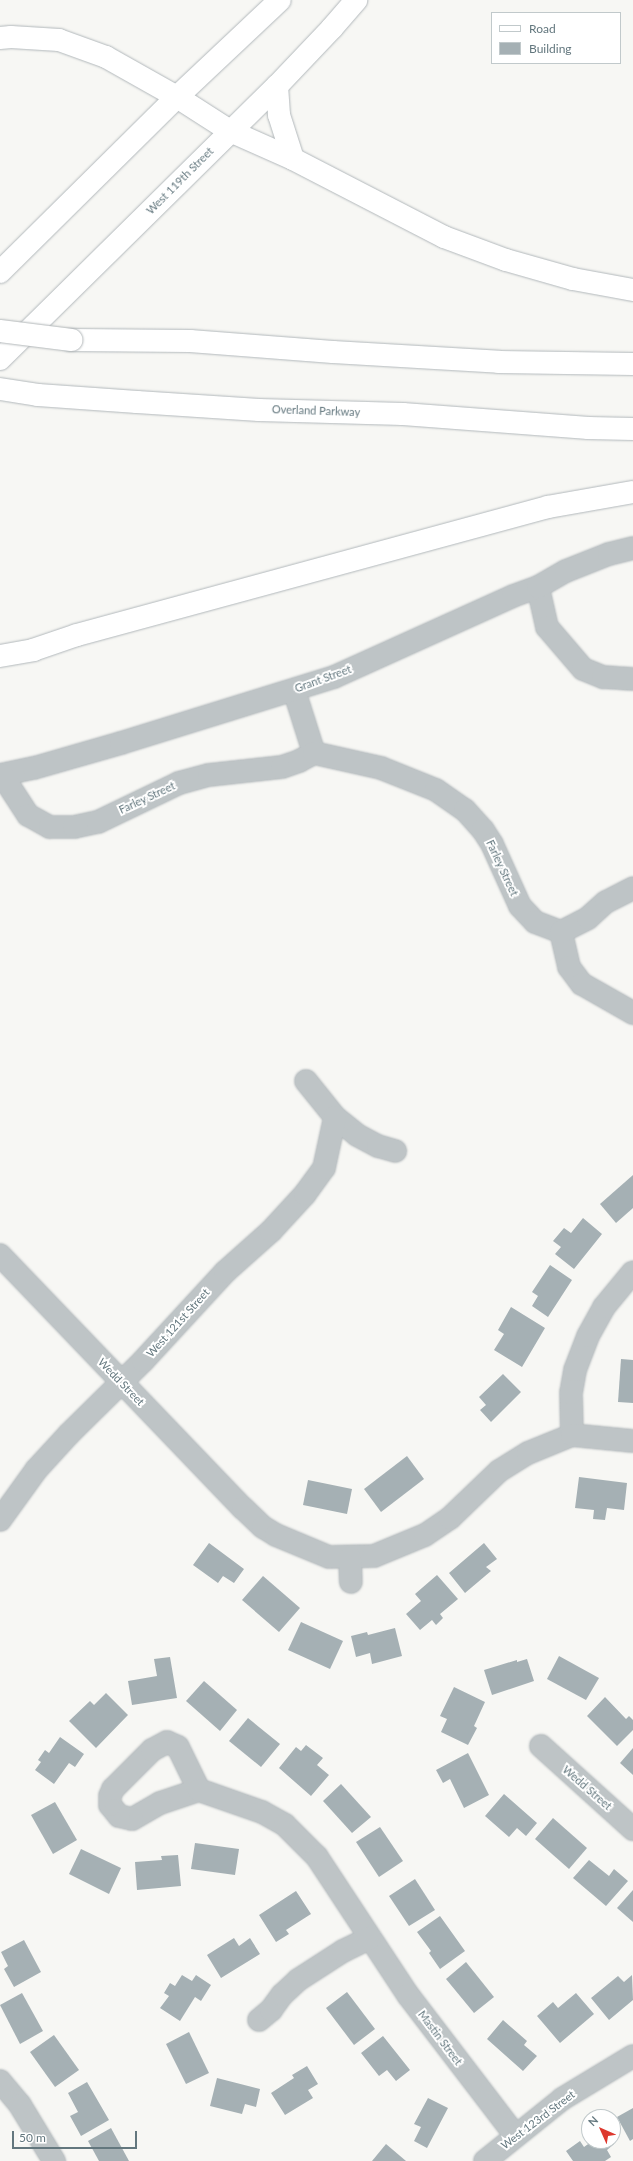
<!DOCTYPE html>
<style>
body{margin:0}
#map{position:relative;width:633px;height:2161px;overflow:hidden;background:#f7f7f4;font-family:Lato,sans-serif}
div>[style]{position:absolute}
.building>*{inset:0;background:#a5b0b4}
.roads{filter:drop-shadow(0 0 1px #b2b8bb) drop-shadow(0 0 1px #b2b8bb)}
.minor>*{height:22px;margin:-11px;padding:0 11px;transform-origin:11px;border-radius:11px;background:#bec4c6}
.major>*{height:22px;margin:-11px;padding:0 11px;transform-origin:11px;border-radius:11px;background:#fff}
.highway>*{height:22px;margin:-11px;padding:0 11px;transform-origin:11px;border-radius:11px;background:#fff}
.bridges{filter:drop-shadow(0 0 1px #b2b7b9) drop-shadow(0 0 1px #b2b7b9)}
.highway-bridge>*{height:22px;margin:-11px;padding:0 11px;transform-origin:11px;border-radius:11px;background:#fff}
span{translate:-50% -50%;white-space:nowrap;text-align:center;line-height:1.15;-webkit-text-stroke:4px #fff;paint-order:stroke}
.street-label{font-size:11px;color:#63777e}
.legend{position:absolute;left:491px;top:12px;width:130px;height:52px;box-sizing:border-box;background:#fff;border:1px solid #c1c9cb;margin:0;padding:5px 7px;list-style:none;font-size:12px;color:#63777e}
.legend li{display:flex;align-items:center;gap:8px;height:20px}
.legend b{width:20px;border:1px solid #c1c9cb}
.north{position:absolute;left:581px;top:2109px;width:40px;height:40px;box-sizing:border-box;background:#fff;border:1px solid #c1c9cb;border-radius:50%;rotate:315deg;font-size:11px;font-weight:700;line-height:16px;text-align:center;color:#63777e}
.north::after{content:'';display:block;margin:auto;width:14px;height:18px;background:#dd382e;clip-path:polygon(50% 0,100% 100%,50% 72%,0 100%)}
.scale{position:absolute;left:12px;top:2131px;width:125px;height:18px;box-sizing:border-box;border:2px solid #63777e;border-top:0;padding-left:5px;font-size:12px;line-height:14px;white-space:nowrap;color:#63777e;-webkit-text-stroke:3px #fff;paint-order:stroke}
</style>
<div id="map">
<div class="building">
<i style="clip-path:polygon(633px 1175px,633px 1208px,616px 1223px,600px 1204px)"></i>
<i style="clip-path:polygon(583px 1218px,602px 1234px,574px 1269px,555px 1254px,561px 1247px,553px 1241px,564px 1228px,571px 1233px)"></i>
<i style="clip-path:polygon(550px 1265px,572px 1280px,548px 1317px,532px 1306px,538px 1296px,532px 1292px)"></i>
<i style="clip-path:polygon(511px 1307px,545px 1328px,522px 1367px,494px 1350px,504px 1334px,498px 1330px)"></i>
<i style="clip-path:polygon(621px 1359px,633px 1360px,633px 1403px,618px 1402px)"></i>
<i style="clip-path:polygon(503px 1374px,521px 1392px,491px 1422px,480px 1410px,486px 1405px,479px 1397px)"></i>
<i style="clip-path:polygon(407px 1456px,424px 1479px,381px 1512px,364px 1489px)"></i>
<i style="clip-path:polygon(579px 1477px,627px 1483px,624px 1510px,607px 1508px,605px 1520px,593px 1519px,594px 1510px,575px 1508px)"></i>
<i style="clip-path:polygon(308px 1480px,352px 1489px,347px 1514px,303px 1505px)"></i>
<i style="clip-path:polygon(209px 1543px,244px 1569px,234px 1583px,223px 1576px,218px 1583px,193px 1565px)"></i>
<i style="clip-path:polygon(484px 1543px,497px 1559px,486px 1567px,491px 1571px,465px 1593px,449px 1573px)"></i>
<i style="clip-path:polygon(437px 1575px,458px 1599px,440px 1614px,443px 1618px,436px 1625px,432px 1620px,420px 1630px,406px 1614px,421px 1601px,415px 1594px)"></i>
<i style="clip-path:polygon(263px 1576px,300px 1608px,279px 1632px,242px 1600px)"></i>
<i style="clip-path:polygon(301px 1622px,343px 1641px,330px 1669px,288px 1650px)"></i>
<i style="clip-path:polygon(395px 1628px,402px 1656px,372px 1664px,370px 1653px,356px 1657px,351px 1636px,367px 1632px,368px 1635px)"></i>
<i style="clip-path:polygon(559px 1656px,599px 1678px,586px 1700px,547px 1679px)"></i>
<i style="clip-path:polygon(170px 1657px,177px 1698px,132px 1705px,128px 1681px,157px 1676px,154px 1659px)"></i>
<i style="clip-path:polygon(527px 1659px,534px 1681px,492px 1695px,484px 1670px,517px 1660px,517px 1662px)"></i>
<i style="clip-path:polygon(204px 1681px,237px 1710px,220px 1731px,186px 1701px)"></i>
<i style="clip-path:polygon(454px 1687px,485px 1702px,474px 1726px,477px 1728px,468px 1745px,441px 1732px,447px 1719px,440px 1716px)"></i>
<i style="clip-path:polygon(106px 1693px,128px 1715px,96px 1748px,69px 1721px,90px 1701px,94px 1705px)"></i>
<i style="clip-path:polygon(605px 1697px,626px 1719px,629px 1716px,633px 1720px,633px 1730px,617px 1746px,587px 1716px)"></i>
<i style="clip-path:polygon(248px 1718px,280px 1744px,261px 1767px,229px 1741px)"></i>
<i style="clip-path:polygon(60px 1737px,84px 1754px,75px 1767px,69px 1763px,54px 1784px,35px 1770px,41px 1762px,38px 1760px,45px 1750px,49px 1753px)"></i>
<i style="clip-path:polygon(306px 1745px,323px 1758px,317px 1765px,329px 1775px,311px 1796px,279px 1768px,296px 1747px,301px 1751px)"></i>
<i style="clip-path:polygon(633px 1748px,633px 1775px,620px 1763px)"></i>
<i style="clip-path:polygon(468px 1753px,489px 1795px,464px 1808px,450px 1779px,443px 1783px,436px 1770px)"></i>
<i style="clip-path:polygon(341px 1784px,371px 1817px,352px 1833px,323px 1801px)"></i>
<i style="clip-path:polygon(504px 1794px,537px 1823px,526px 1836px,517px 1828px,509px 1837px,485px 1816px)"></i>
<i style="clip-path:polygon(55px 1802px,77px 1840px,53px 1854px,31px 1815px)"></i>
<i style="clip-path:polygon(553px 1818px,587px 1848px,569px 1869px,535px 1839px)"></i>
<i style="clip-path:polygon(380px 1827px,403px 1861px,379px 1877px,356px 1842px)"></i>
<i style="clip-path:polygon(195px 1843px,239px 1849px,235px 1875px,191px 1869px)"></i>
<i style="clip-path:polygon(81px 1849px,121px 1868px,109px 1894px,69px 1874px)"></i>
<i style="clip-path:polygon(178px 1855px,181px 1886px,137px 1890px,135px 1862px,162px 1860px,161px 1856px)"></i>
<i style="clip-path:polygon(589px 1860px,609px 1876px,614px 1869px,628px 1881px,606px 1906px,573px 1878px)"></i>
<i style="clip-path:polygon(415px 1879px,435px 1910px,409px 1926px,389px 1896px)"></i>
<i style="clip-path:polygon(633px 1890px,633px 1922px,617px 1908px)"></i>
<i style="clip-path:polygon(296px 1891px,311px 1914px,286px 1930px,289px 1934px,276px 1942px,259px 1915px)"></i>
<i style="clip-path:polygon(440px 1916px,465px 1951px,440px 1969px,429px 1953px,431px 1951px,417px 1932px)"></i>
<i style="clip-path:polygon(234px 1938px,239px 1946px,250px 1938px,260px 1954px,221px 1978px,207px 1955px)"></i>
<i style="clip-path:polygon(24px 1940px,41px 1972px,14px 1987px,4px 1969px,8px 1966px,1px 1952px)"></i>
<i style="clip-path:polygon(466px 1962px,494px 1997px,474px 2013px,446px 1979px)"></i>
<i style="clip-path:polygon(182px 1975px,192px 1981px,196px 1975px,211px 1985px,201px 2001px,195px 1997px,180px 2021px,160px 2008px,169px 1996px,164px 1993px,170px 1983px,175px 1986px)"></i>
<i style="clip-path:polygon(632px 1975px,633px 2000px,609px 2020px,591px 1998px,618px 1976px,624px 1982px)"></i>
<i style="clip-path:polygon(347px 1992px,375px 2029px,354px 2045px,326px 2008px)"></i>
<i style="clip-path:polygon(22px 1993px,43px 2031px,20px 2044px,0 2005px)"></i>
<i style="clip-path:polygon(576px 1993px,594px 2014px,560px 2043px,537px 2016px,553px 2002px,558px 2008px)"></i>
<i style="clip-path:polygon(503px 2020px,527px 2041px,524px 2045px,537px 2056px,523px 2071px,487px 2039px)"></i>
<i style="clip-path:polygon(189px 2032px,209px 2073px,186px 2084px,166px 2044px)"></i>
<i style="clip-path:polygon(54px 2035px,79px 2070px,55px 2087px,30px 2052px)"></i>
<i style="clip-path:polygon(383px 2036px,410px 2070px,396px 2081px,387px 2070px,379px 2076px,361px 2053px)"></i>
<i style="clip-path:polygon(307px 2066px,318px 2084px,308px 2090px,313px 2098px,285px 2115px,271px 2093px,294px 2078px,292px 2075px)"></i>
<i style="clip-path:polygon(217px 2078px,260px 2089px,256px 2107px,245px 2104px,242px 2114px,210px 2106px)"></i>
<i style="clip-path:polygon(87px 2082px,109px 2120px,81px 2136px,70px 2116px,78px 2112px,68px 2093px)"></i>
<i style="clip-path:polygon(428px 2098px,448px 2108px,427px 2148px,414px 2141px,421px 2127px,414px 2124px)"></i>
<i style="clip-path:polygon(633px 2108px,633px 2139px,630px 2141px,617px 2117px)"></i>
<i style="clip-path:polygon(111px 2128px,129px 2161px,99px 2161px,88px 2141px)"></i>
<i style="clip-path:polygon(580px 2141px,584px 2147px,591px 2142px,595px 2145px,601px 2141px,612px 2141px,614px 2144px,607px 2150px,611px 2157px,605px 2161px,573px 2161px,566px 2151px)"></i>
<i style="clip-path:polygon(386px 2144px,406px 2161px,372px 2161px)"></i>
</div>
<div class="roads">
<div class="minor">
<i style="left:538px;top:587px;width:41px;rotate:77.3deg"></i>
<i style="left:547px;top:627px;width:55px;rotate:49.4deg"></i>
<i style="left:583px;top:669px;width:22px;rotate:22deg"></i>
<i style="left:603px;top:677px;width:30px;rotate:4deg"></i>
<i style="left:294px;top:690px;width:66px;rotate:72.4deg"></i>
<i style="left:0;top:775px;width:35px;rotate:-12deg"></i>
<i style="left:34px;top:768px;width:91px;rotate:-16deg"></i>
<i style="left:121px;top:743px;width:223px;rotate:-17.2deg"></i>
<i style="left:334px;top:677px;width:196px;rotate:-24.3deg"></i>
<i style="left:513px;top:596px;width:27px;rotate:-20deg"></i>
<i style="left:538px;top:587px;width:32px;rotate:-30deg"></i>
<i style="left:566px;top:571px;width:46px;rotate:-21.6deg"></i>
<i style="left:609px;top:554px;width:25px;rotate:-14deg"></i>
<i style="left:2px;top:775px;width:48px;rotate:57deg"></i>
<i style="left:28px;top:815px;width:25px;rotate:29deg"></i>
<i style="left:50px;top:827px;width:24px"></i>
<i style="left:74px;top:827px;width:25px;rotate:-12deg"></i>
<i style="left:98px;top:822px;width:90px;rotate:-25.7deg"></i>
<i style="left:179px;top:783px;width:31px;rotate:-15deg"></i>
<i style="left:209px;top:775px;width:73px;rotate:-6.3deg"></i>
<i style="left:282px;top:767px;width:18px;rotate:-19deg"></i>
<i style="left:299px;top:761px;width:17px;rotate:-28deg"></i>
<i style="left:314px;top:753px;width:69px;rotate:12.6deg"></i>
<i style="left:381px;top:768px;width:59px;rotate:21.8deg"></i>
<i style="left:436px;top:790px;width:35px;rotate:35deg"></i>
<i style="left:465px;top:810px;width:27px;rotate:48deg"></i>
<i style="left:483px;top:830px;width:17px;rotate:57deg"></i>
<i style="left:492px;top:844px;width:68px;rotate:65.7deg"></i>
<i style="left:520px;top:906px;width:22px;rotate:47deg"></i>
<i style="left:535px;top:922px;width:28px;rotate:21deg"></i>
<i style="left:561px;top:932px;width:36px;rotate:77deg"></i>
<i style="left:569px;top:967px;width:21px;rotate:53deg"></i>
<i style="left:582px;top:984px;width:59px;rotate:29.6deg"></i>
<i style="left:561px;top:932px;width:30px;rotate:-27deg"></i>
<i style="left:588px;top:918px;width:24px;rotate:-42deg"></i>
<i style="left:606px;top:902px;width:30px;rotate:-27deg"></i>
<i style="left:306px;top:1081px;width:46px;rotate:51.1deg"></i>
<i style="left:335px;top:1117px;width:28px;rotate:39deg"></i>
<i style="left:357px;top:1135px;width:24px;rotate:28deg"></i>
<i style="left:378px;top:1146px;width:18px;rotate:16deg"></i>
<i style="left:0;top:1255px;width:351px;rotate:46.2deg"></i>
<i style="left:243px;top:1508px;width:28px;rotate:44deg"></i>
<i style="left:263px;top:1527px;width:15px;rotate:32deg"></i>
<i style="left:276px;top:1535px;width:57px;rotate:22.5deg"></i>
<i style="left:329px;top:1557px;width:45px;rotate:-1.3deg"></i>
<i style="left:374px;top:1556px;width:55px;rotate:-22.4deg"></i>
<i style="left:425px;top:1535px;width:30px;rotate:-34deg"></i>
<i style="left:450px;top:1518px;width:68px;rotate:-43.8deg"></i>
<i style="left:499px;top:1471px;width:34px;rotate:-32deg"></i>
<i style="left:528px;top:1453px;width:48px;rotate:-22.2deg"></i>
<i style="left:572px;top:1435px;width:42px;rotate:-91.4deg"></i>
<i style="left:571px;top:1393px;width:23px;rotate:-80deg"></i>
<i style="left:575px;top:1370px;width:36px;rotate:-69deg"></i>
<i style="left:588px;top:1336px;width:33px;rotate:-61deg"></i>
<i style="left:604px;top:1307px;width:45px;rotate:-50.4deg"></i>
<i style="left:572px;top:1435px;width:61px;rotate:5.6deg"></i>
<i style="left:0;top:1520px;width:62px;rotate:-54.2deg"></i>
<i style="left:36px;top:1470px;width:49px;rotate:-47.5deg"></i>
<i style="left:69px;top:1434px;width:104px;rotate:-44.6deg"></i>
<i style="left:143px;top:1361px;width:121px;rotate:-47.3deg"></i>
<i style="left:225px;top:1272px;width:62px;rotate:-41.7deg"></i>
<i style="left:271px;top:1231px;width:50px;rotate:-47.4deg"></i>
<i style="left:305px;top:1194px;width:32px;rotate:-54deg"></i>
<i style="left:324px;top:1168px;width:52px;rotate:-77.8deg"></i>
<i style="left:350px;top:1558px;width:24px;rotate:88deg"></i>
<i style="left:541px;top:1746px;width:124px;rotate:42.1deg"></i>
<i style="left:199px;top:1790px;width:41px;rotate:161.6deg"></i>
<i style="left:160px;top:1803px;width:32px;rotate:150deg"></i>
<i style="left:132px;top:1819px;width:13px;rotate:-167deg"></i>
<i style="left:119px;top:1816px;width:14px;rotate:-129deg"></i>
<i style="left:110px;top:1805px;width:9px;rotate:-90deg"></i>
<i style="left:110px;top:1796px;width:8px;rotate:-67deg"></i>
<i style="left:113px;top:1789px;width:55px;rotate:-45deg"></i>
<i style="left:152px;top:1750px;width:17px;rotate:-28deg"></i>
<i style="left:167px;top:1742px;width:12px;rotate:24deg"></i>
<i style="left:178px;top:1747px;width:48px;rotate:64deg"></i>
<i style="left:199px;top:1790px;width:67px;rotate:19.2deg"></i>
<i style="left:262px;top:1812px;width:26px;rotate:29deg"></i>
<i style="left:285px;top:1825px;width:45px;rotate:45deg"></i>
<i style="left:317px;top:1857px;width:165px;rotate:56.6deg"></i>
<i style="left:408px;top:1995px;width:176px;rotate:52.6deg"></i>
<i style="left:259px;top:2020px;width:16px;rotate:-40deg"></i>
<i style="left:271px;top:2010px;width:19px;rotate:-54deg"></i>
<i style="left:282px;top:1995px;width:22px;rotate:-43deg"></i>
<i style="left:298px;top:1980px;width:54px;rotate:-32.8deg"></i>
<i style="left:343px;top:1951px;width:30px;rotate:-26deg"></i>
<i style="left:0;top:2081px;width:31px;rotate:50deg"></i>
<i style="left:20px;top:2105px;width:66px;rotate:58.7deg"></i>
<i style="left:485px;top:2161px;width:99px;rotate:-38.8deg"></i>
<i style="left:562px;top:2099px;width:83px;rotate:-31.2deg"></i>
</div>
<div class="major">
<i style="left:0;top:272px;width:249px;rotate:-44.7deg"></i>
<i style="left:177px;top:97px;width:141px;rotate:-43.3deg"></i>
<i style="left:0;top:359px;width:389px;rotate:-44.6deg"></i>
<i style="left:277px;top:86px;width:80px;rotate:-46.5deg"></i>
<i style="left:332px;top:28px;width:37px;rotate:-49deg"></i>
</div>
<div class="highway">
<i style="left:0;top:38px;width:11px;rotate:-5deg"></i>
<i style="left:11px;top:37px;width:48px;rotate:3.6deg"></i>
<i style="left:59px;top:40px;width:50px;rotate:19.9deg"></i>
<i style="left:106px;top:57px;width:81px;rotate:29.4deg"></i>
<i style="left:177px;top:97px;width:63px;rotate:32.7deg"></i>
<i style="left:230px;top:131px;width:69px;rotate:24deg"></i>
<i style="left:293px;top:159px;width:170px;rotate:27.3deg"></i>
<i style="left:444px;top:237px;width:66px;rotate:20.4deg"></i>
<i style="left:506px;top:260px;width:70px;rotate:15.8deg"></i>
<i style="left:573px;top:279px;width:61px;rotate:10.4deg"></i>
<i style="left:277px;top:86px;width:29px;rotate:86deg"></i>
<i style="left:279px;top:115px;width:46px;rotate:72.3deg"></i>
<i style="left:71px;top:340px;width:119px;rotate:0.5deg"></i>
<i style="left:190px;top:341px;width:143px;rotate:4.4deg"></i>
<i style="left:333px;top:352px;width:166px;rotate:3.4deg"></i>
<i style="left:499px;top:362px;width:134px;rotate:0.9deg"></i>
<i style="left:0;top:389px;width:38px;rotate:9deg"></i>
<i style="left:38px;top:395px;width:99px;rotate:4deg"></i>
<i style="left:137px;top:402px;width:122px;rotate:3.8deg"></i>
<i style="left:259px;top:410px;width:144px;rotate:1.6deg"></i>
<i style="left:403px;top:414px;width:186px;rotate:4.3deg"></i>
<i style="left:588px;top:428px;width:45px;rotate:1.3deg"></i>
<i style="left:0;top:656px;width:34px;rotate:-10deg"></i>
<i style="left:33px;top:650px;width:46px;rotate:-18.8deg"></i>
<i style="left:77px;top:635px;width:488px;rotate:-15.2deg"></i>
<i style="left:548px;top:507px;width:86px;rotate:-10deg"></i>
</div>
</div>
<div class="bridges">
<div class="highway-bridge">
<i style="left:0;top:331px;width:72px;rotate:7.2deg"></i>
</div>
</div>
<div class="street-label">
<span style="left:180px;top:181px;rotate:-45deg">West 119th Street</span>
<span style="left:316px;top:411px;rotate:2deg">Overland Parkway</span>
<span style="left:323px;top:679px;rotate:-20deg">Grant Street</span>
<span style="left:147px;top:798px;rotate:-25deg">Farley Street</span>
<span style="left:502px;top:868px;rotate:65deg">Farley Street</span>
<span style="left:178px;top:1323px;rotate:-48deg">West 121st Street</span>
<span style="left:121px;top:1382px;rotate:46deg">Wedd Street</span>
<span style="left:587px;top:1788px;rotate:41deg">Wedd Street</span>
<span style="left:440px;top:2038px;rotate:53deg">Mastin Street</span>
<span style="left:538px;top:2120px;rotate:-37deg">West 123rd Street</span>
</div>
<ul class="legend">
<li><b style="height:5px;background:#fff"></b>Road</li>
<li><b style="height:11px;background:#a5b0b4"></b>Building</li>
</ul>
<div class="north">N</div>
<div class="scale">50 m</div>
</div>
